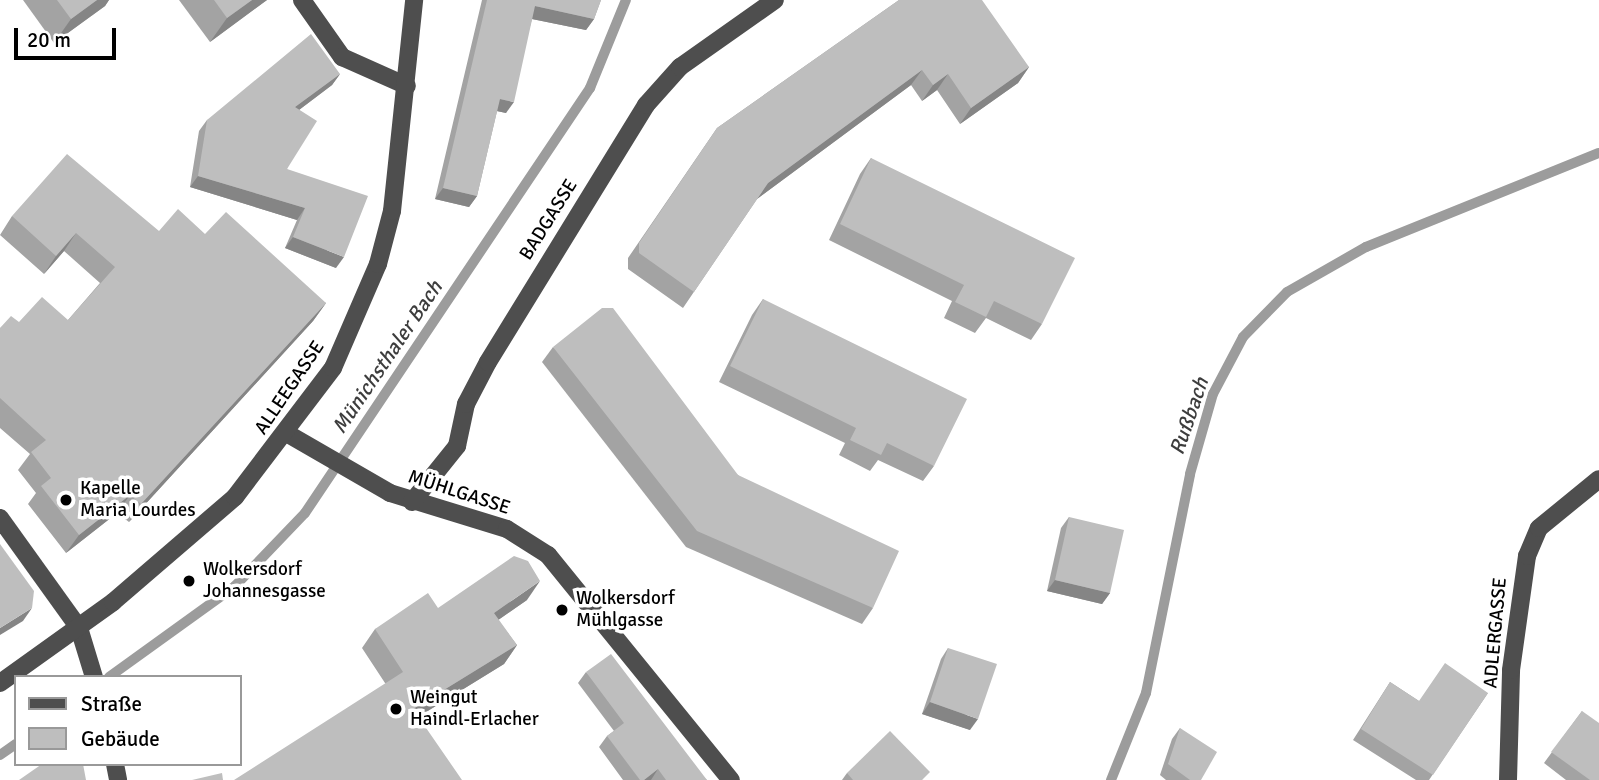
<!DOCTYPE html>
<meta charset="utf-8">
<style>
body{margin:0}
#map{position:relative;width:1599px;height:780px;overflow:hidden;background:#fff;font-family:Signika,sans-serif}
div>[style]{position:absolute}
.stream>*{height:10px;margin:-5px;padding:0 5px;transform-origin:5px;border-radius:5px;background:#9c9c9c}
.minor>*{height:18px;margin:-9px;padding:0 9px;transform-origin:9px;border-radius:9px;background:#4e4e4e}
.wall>*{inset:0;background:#a3a3a3}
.shaded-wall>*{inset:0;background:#858585}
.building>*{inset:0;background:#bebebe}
.dots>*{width:19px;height:19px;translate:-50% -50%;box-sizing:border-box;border:4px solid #fff;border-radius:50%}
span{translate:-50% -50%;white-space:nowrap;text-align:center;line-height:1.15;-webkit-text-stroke:7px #fff;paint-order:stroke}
.street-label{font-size:19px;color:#000}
.poi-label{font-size:19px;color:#000}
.left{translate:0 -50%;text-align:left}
.water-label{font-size:21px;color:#3d3d3d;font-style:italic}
.legend{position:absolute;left:14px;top:675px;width:228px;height:91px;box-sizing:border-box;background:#fff;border:2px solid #999;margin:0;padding:9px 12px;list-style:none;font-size:21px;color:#000}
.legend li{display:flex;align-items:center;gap:14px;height:35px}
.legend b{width:35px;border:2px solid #999}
.scale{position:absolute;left:14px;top:28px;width:102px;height:32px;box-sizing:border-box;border:4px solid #000;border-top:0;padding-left:9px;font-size:21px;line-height:24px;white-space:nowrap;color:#000;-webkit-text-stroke:5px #fff;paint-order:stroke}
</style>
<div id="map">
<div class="stream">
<i style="left:109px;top:677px;width:155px;rotate:-35.8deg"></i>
<i style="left:235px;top:586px;width:101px;rotate:-46.2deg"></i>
<i style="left:305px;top:513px;width:512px;rotate:-56.15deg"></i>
<i style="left:590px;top:88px;width:95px;rotate:-67.8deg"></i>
<i style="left:0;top:755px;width:19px;rotate:-35deg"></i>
<i style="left:1111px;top:780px;width:94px;rotate:-68.1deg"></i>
<i style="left:1146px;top:693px;width:223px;rotate:-78.6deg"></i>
<i style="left:1190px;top:474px;width:83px;rotate:-74deg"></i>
<i style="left:1213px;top:394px;width:64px;rotate:-62.2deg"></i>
<i style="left:1243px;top:337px;width:63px;rotate:-45.6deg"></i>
<i style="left:1287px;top:292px;width:91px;rotate:-29.7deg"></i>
<i style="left:1366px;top:247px;width:251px;rotate:-22deg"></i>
</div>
<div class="minor">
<i style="left:302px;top:0;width:70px;rotate:54.9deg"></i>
<i style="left:342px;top:57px;width:71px;rotate:24deg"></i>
<i style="left:288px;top:434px;width:118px;rotate:30deg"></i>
<i style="left:390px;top:493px;width:122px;rotate:17.1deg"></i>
<i style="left:507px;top:529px;width:49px;rotate:32.4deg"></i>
<i style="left:548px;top:555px;width:290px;rotate:50.9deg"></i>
<i style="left:412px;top:502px;width:72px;rotate:-51.2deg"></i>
<i style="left:457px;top:446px;width:43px;rotate:-77.9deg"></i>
<i style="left:466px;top:404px;width:47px;rotate:-62.4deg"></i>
<i style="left:488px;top:362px;width:302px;rotate:-58.4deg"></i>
<i style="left:646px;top:105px;width:51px;rotate:-48.2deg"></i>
<i style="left:680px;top:67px;width:116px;rotate:-35.2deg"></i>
<i style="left:0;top:518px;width:135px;rotate:54.3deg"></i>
<i style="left:79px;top:628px;width:51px;rotate:73deg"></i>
<i style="left:0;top:683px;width:139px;rotate:-35.6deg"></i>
<i style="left:113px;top:602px;width:161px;rotate:-40.7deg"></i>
<i style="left:235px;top:497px;width:162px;rotate:-52.8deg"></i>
<i style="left:333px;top:368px;width:113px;rotate:-66.6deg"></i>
<i style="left:378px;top:264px;width:55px;rotate:-75.2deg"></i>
<i style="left:392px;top:211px;width:212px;rotate:-84deg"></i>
<i style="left:115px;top:764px;width:16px;rotate:79deg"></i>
<i style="left:1508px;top:780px;width:110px;rotate:-88.4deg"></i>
<i style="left:1511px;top:670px;width:115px;rotate:-82deg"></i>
<i style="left:1527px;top:556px;width:30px;rotate:-67deg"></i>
<i style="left:1539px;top:528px;width:77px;rotate:-39.2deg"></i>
</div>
<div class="wall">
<i style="clip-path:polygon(23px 0,109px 0,105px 6px,54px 43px)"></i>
<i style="clip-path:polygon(179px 0,267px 0,210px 42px)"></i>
<i style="clip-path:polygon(482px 0,601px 0,594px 19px,586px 30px,532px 19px,506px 113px,497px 111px,477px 196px,469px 207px,435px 199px)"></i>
<i style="clip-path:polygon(899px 0,1029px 67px,1018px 83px,960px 124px,937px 90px,922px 101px,911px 85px,757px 199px,683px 308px,628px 269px,628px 258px,717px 128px)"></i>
<i style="clip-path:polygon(340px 74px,332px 85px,299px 110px,287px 169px,336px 268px,285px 248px,297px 220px,190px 187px,199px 131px,207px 120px)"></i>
<i style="clip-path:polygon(871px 158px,1042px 324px,1031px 340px,986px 318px,975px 333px,944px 318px,952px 301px,829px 240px,860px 174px)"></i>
<i style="clip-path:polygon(12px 216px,159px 231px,205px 234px,326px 303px,313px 321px,129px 522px,117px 513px,66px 553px,28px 504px,36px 493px,18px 470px,30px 454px,0 428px,0 328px,19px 322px,68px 320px,100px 283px,64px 251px,44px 274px,0 235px)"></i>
<i style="clip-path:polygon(763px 299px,934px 466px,923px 481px,878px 460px,870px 471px,839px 455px,845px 443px,719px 382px,752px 315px)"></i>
<i style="clip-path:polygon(553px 347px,738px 475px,873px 608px,862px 624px,686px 547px,542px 362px)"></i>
<i style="clip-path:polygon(1069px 517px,1110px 593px,1102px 604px,1047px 591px,1061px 528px)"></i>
<i style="clip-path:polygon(527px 600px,498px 620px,517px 645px,504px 664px,418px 717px,385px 683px,362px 648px,375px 629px,438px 608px)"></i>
<i style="clip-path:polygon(948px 648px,970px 730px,922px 714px,941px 659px)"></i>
<i style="clip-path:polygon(586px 672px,707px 780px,623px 780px,599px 747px,607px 736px,614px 731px,578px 683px)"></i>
<i style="clip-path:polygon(1390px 682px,1419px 701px,1488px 693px,1429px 780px,1416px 780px,1353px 740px)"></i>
<i style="clip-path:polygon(1582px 711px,1599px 780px,1566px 780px,1544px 763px)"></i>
<i style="clip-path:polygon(1180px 728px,1201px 780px,1166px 780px,1160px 775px,1172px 739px)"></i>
<i style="clip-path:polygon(847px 773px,924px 780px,842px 780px)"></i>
</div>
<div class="shaded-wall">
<i style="clip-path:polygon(97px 0,109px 0,105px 6px,54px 43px,71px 19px)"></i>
<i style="clip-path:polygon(252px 0,267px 0,210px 42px,227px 18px)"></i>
<i style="clip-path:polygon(535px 6px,594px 19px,586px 30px,527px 18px)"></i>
<i style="clip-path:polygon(1029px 67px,1018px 83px,960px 124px,971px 108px)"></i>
<i style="clip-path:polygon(922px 70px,911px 85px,757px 199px,768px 183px)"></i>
<i style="clip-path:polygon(340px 74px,332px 85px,287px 119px,295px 107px)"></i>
<i style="clip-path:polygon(948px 74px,937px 90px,922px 101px,933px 85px)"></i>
<i style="clip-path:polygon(500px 99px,514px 102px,506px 113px,492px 110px)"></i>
<i style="clip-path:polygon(198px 176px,305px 208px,297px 220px,190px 187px)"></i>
<i style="clip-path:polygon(443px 188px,477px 196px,469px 207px,435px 199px)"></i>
<i style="clip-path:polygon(76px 233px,64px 251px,44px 274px,56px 256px)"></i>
<i style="clip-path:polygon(293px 237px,344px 257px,336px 268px,285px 248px)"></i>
<i style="clip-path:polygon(326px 303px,313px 321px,129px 522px,141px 504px)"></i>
<i style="clip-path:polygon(130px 495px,117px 513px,66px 553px,79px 535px)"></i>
<i style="clip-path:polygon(1055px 580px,1110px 593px,1102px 604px,1047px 591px)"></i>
<i style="clip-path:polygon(540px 581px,527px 600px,481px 632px,494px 613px)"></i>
<i style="clip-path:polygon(32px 608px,23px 621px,0 635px,0 628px)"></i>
<i style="clip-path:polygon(517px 645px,504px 664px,400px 728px,413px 709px)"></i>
<i style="clip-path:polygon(930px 702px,978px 719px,970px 730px,922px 714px)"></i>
<i style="clip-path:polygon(658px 769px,651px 780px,644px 780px)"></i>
</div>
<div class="building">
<i style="clip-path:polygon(57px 0,97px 0,71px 19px)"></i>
<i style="clip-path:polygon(214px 0,252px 0,227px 18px)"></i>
<i style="clip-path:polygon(487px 0,601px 0,594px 19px,535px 6px,514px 102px,500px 99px,477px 196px,443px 188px)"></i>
<i style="clip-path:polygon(899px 0,982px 0,1029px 67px,971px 108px,948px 74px,933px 85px,922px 70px,768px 183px,694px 292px,639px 253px,639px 243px,717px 128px)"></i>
<i style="clip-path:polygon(311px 34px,340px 74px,295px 107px,317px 121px,287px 169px,368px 196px,344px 257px,293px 237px,305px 208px,198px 176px,207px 120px)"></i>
<i style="clip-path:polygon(67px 154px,159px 231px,178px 209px,205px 234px,226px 212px,326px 303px,141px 504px,130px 495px,79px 535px,41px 486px,51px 478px,31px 452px,46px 440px,0 398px,0 328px,11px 316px,19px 322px,42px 297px,68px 320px,115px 267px,76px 233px,56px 256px,12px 216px)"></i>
<i style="clip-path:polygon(871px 158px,1075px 258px,1042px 324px,994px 301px,986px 317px,955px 302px,964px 285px,840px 224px)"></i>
<i style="clip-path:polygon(763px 299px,967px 399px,934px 466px,887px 443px,881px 455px,850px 440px,856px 428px,730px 366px)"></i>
<i style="clip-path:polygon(602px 308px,613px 308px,738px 475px,899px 551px,873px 608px,697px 531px,553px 347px)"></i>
<i style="clip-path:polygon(1069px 517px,1124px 530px,1110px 593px,1055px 580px)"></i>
<i style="clip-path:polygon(0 544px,34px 591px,32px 608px,0 628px)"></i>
<i style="clip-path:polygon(514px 556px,528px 561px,540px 581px,494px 613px,517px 645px,413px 709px,462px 780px,234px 780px,403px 672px,375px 629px,428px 593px,438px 608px)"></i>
<i style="clip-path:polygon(948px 648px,997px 664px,978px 719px,930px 702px)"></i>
<i style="clip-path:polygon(611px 654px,707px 780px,666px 780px,658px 769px,644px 780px,640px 780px,607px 736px,624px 723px,586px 672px)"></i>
<i style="clip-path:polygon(1445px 663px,1488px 693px,1433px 775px,1361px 729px,1390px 682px,1419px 701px)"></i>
<i style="clip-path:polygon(1582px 711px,1599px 723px,1599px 780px,1590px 780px,1551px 752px)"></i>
<i style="clip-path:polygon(1180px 728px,1217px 752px,1201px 780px,1190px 780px,1168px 764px)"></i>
<i style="clip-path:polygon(890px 731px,930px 772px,922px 780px,853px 780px,847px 773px)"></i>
<i style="clip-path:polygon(42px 764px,83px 764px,86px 780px,19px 780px)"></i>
<i style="clip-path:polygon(222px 773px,223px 780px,192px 780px)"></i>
</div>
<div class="dots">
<i style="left:66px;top:500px;background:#000"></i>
<i style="left:189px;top:581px;background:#000"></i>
<i style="left:562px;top:610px;background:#000"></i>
<i style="left:396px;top:709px;background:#000"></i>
</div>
<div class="street-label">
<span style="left:549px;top:220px;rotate:-58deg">BADGASSE</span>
<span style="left:290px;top:388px;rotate:-56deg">ALLEEGASSE</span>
<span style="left:459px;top:493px;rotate:18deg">MÜHLGASSE</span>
<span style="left:1496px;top:633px;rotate:-85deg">ADLERGASSE</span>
</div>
<div class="poi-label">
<span class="left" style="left:80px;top:500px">Kapelle<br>Maria Lourdes</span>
<span class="left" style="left:203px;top:581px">Wolkersdorf<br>Johannesgasse</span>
<span class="left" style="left:576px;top:610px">Wolkersdorf<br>Mühlgasse</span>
<span class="left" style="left:410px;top:709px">Weingut<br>Haindl-Erlacher</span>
</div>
<div class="water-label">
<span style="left:387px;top:357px;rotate:-56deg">Münichsthaler Bach</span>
<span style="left:1189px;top:416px;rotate:-71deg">Rußbach</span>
</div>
<ul class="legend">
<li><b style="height:9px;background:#4e4e4e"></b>Straße</li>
<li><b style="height:19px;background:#bebebe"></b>Gebäude</li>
</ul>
<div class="scale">20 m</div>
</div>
